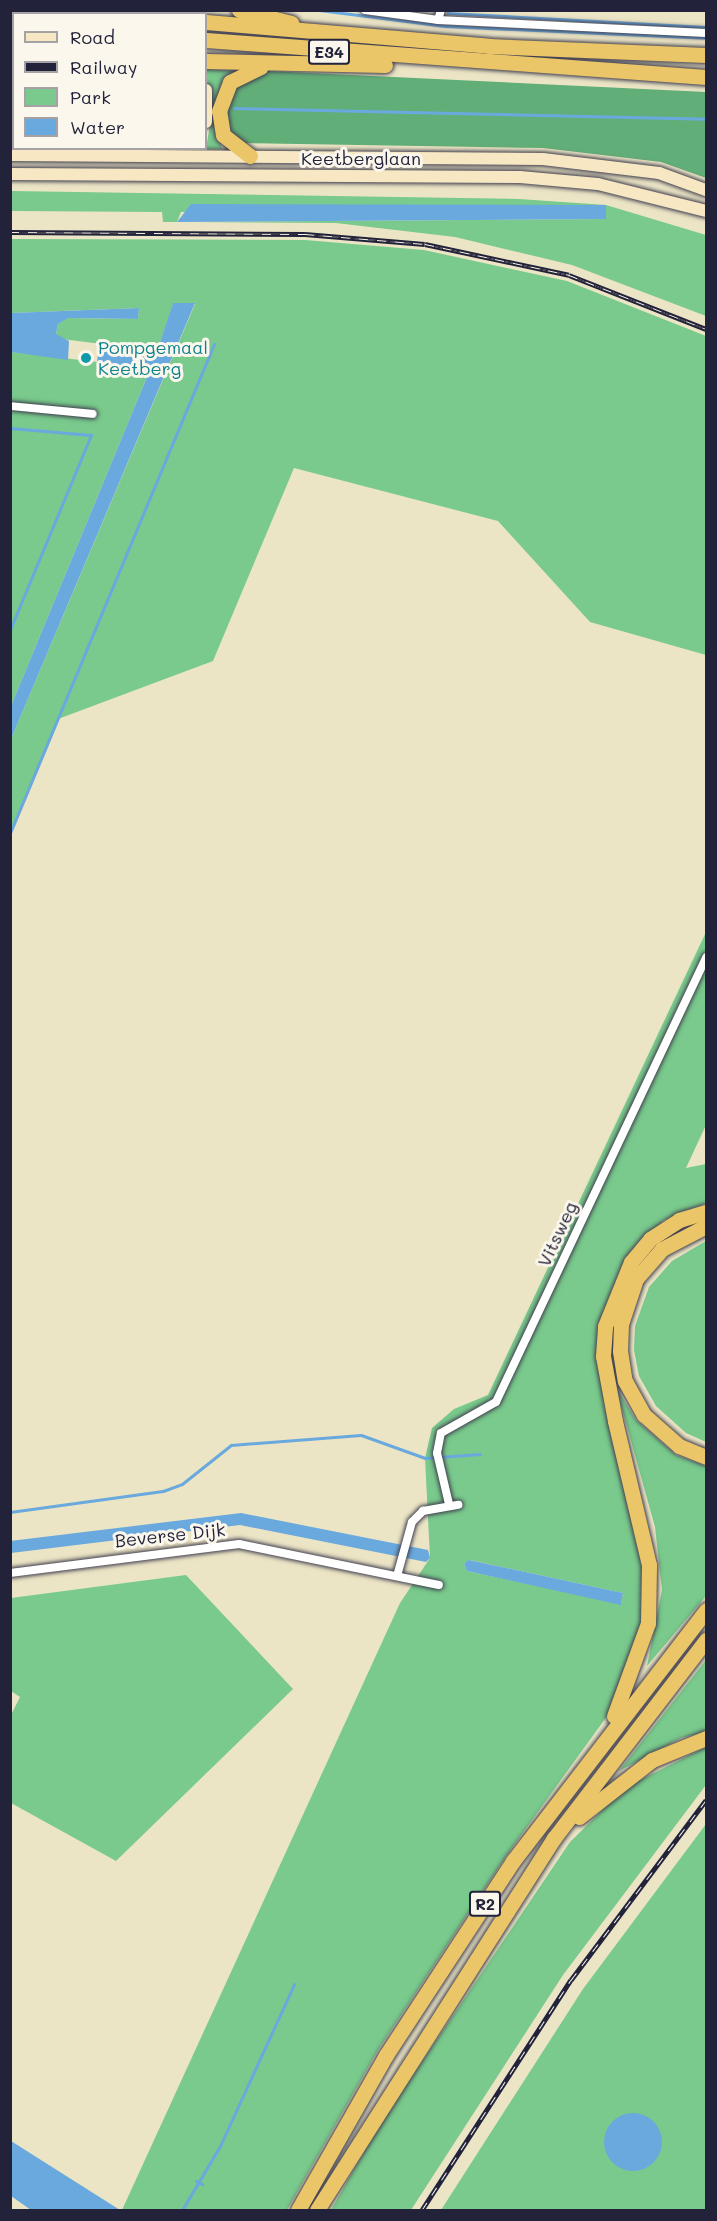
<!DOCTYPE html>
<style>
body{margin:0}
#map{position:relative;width:717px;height:2221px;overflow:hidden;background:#ece5c5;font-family:Mali,sans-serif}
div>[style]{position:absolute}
.green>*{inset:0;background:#79ca8c}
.forest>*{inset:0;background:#62ae78}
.water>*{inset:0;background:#6aa9dd}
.round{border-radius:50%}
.stream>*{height:3px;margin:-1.5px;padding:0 1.5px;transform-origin:1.5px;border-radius:1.5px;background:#6aa9dd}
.roads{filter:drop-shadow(0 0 2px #403f50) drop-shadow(0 0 2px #403f50)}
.street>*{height:8px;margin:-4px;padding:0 4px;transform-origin:4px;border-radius:4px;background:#fff}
.secondary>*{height:12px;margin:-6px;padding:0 6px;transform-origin:6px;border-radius:6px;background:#f7e8c3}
.highway>*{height:15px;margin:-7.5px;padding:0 7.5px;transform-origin:7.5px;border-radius:7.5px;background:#ebc669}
.rail>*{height:5px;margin-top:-2.5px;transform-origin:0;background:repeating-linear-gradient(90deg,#fbf7ec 0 9px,#22223b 0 18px);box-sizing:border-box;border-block:2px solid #22223b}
.dots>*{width:16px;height:16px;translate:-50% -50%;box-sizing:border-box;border:3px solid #fbf7ec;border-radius:50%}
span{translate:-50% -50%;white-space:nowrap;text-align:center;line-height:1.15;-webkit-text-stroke:6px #fbf7ec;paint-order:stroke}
.shield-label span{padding:2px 4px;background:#fbf7ec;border:2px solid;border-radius:4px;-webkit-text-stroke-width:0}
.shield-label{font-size:16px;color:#22223b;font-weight:700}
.street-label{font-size:18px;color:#22223b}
.culture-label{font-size:18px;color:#0d838f}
.left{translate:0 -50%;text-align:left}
.frame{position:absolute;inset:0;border:12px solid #22223b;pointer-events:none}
.legend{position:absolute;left:12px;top:12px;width:195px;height:138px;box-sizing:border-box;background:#fbf7ec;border:2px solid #a4a2a5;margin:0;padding:8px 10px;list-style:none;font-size:18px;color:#22223b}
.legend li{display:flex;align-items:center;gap:12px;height:30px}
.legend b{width:30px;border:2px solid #a4a2a5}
</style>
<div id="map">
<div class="green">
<i style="clip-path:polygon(206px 69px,237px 71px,216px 127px,222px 149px,188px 149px,206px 148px,211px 119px)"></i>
<i style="clip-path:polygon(10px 71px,14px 71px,13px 142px,10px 142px)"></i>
<i style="clip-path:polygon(11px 191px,519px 199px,606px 205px,706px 235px,706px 316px,572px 265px,455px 237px,336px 223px,191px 222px,606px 219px,181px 212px,177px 222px,163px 222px,162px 212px,11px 211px)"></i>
<i style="clip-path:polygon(11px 239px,305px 240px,424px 250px,567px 281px,706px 336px,706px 655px,590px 622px,498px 521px,294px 468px,213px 661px,58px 719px,11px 833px,11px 739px,195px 304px,173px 304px,157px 351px,62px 339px,56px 334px,58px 324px,67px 318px,138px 319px,139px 308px,11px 313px)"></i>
<i style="clip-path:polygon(11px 352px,141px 367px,147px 377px,11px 706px)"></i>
<i style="clip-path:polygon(evenodd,706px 932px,706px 1125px,686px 1168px,706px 1164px,706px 1203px,664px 1220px,625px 1258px,599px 1324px,642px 1565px,642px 1622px,610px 1712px,506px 1856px,378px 2050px,287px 2210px,122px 2210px,400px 1603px,430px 1558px,425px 1458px,432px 1428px,454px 1409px,488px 1395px,706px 932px,470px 1560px,623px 1593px,621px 1604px,467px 1571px,464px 1564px,470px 1560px)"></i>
<i style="clip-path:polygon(706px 1241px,706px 1442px,686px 1433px,656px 1406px,639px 1376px,634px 1350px,635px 1326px,649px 1287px,672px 1261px)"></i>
<i style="clip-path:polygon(616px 1387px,636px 1420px,676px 1455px,706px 1466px,706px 1596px,647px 1666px,662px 1590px,655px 1527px)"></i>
<i style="clip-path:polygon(186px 1575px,293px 1689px,116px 1861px,11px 1803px,11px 1715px,20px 1697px,11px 1691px,11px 1598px)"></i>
<i style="clip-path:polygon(706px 1660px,706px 1732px,681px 1738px,619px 1771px)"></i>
<i style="clip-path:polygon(706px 1747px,706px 1785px,563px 1975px,411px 2210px,331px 2210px,380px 2124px,570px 1842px,626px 1787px)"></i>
<i style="clip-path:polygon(706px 1824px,706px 2210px,441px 2210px,583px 1989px)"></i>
</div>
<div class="forest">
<i style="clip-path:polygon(267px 71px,706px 92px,706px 178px,661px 162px,543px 148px,241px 143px,228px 133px,224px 111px,234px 85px)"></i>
</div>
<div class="water">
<i style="clip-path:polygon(191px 204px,606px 205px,606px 219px,177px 222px)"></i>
<i style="clip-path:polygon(173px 303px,195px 303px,11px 739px,11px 706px,147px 377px,140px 367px,97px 363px,99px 344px,157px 351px)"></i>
<i style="clip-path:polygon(139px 308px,138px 319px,68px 318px,58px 324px,56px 334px,69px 341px,68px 360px,11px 352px,11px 313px)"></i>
<i style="clip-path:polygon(241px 1513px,428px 1550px,430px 1558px,426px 1562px,240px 1525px,11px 1553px,10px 1541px)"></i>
<i style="clip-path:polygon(469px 1560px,623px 1593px,621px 1605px,467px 1571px,464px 1564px)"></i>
<i class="round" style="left:604px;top:2113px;width:58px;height:58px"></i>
<i style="clip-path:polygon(10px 2141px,11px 2141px,120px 2210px,31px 2210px,11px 2196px)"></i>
</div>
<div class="stream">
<i style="left:319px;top:10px;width:127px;rotate:7.2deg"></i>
<i style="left:445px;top:26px;width:261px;rotate:2.6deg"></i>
<i style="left:422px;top:10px;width:9px"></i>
<i style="left:448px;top:13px;width:258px;rotate:3.1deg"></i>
<i style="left:234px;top:108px;width:472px;rotate:1.3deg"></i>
<i style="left:10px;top:428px;width:81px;rotate:4.9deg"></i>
<i style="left:91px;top:435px;width:211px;rotate:112.6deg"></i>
<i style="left:10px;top:833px;width:530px;rotate:-67.36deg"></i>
<i style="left:10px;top:1512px;width:154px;rotate:-7.8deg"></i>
<i style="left:163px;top:1491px;width:20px;rotate:-20deg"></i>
<i style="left:182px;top:1484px;width:63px;rotate:-38.5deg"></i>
<i style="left:231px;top:1445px;width:130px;rotate:-4.4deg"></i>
<i style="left:361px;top:1435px;width:68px;rotate:19.8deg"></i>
<i style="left:425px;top:1458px;width:55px;rotate:-4.2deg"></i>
<i style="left:196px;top:2181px;width:7px;rotate:27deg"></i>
<i style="left:182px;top:2210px;width:74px;rotate:-59.3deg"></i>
<i style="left:220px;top:2146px;width:178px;rotate:-65.4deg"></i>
</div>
<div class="roads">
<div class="street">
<i style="left:365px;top:10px;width:74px;rotate:7.8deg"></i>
<i style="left:438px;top:20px;width:268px;rotate:2.8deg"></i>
<i style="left:438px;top:20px;width:10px;rotate:-73deg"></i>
<i style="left:10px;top:406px;width:83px;rotate:5.5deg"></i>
<i style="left:449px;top:1504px;width:52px;rotate:-103.2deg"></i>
<i style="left:437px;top:1453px;width:20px;rotate:-79deg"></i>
<i style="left:441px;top:1433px;width:63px;rotate:-29.4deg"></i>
<i style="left:496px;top:1402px;width:492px;rotate:-64.7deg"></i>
<i style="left:10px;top:1573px;width:231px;rotate:-7.2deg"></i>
<i style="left:239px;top:1544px;width:204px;rotate:11.6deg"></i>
<i style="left:397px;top:1576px;width:56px;rotate:-74.5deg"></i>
<i style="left:412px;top:1522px;width:16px;rotate:-45deg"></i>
<i style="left:423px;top:1511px;width:36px;rotate:-10deg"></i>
</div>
<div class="secondary">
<i style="left:10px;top:56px;width:4px"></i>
<i style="left:206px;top:90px;width:32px;rotate:90deg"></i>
<i style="left:10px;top:155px;width:533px;rotate:0.43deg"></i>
<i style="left:543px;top:159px;width:117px;rotate:6.9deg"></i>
<i style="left:659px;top:173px;width:50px;rotate:19.9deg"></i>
<i style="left:10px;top:174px;width:510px;rotate:0.34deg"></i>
<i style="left:520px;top:177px;width:78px;rotate:5.1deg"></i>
<i style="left:598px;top:184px;width:111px;rotate:14deg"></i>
</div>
<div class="highway">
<i style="left:104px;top:10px;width:27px;rotate:8deg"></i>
<i style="left:239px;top:10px;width:54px;rotate:14deg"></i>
<i style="left:10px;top:19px;width:4px;rotate:14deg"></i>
<i style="left:206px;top:22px;width:284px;rotate:4.8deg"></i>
<i style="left:489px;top:46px;width:217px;rotate:2.4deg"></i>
<i style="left:206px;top:40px;width:501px;rotate:4.23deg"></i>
<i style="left:206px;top:61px;width:179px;rotate:1.3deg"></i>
<i style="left:250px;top:156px;width:34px;rotate:-142deg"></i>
<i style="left:223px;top:135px;width:24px;rotate:-99deg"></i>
<i style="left:219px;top:111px;width:31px;rotate:-69deg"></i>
<i style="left:230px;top:82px;width:34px;rotate:-26deg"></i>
<i style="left:706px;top:1226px;width:50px;rotate:152.4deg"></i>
<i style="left:662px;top:1249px;width:40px;rotate:131deg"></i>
<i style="left:636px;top:1279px;width:47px;rotate:108.4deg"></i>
<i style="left:621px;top:1324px;width:27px;rotate:92deg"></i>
<i style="left:620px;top:1351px;width:30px;rotate:81deg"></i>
<i style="left:625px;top:1381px;width:39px;rotate:61deg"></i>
<i style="left:644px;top:1415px;width:47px;rotate:41.5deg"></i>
<i style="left:679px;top:1446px;width:29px;rotate:22deg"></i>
<i style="left:614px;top:1716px;width:99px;rotate:-69.9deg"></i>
<i style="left:648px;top:1623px;width:58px;rotate:-89deg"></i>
<i style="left:649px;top:1565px;width:148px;rotate:-103.3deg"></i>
<i style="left:615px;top:1421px;width:66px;rotate:-100.5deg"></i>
<i style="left:603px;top:1356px;width:30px;rotate:-86deg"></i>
<i style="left:605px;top:1326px;width:69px;rotate:-67.9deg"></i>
<i style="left:631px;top:1262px;width:30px;rotate:-50deg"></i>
<i style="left:650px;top:1239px;width:35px;rotate:-33deg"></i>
<i style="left:679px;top:1220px;width:28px;rotate:-17deg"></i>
<i style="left:579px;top:1817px;width:93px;rotate:-38deg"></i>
<i style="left:652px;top:1760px;width:58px;rotate:-22.2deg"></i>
<i style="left:298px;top:2210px;width:178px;rotate:-60.4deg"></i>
<i style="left:386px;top:2055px;width:232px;rotate:-56.8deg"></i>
<i style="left:513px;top:1861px;width:317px;rotate:-52.4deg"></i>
<i style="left:317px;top:2210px;width:441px;rotate:-57.5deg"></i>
<i style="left:554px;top:1838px;width:250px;rotate:-52.5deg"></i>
</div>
</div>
<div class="rail">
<i style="left:10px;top:232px;width:295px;rotate:0.4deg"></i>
<i style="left:305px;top:234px;width:120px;rotate:4.8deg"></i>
<i style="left:425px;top:244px;width:147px;rotate:12.1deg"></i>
<i style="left:569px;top:275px;width:147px;rotate:21.5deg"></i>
<i style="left:422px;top:2210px;width:274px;rotate:-57.1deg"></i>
<i style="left:571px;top:1980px;width:225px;rotate:-53.1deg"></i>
</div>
<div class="dots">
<i style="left:86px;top:358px;background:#0f9aa8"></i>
</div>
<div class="shield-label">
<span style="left:329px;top:52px">E34</span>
<span style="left:485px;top:1904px">R2</span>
</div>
<div class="street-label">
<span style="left:361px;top:158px">Keetberglaan</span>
<span style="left:557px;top:1234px;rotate:-65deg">Vitsweg</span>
<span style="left:170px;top:1535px;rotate:-6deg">Beverse Dijk</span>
</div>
<div class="culture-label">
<span class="left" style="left:98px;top:358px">Pompgemaal<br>Keetberg</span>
</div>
<div class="frame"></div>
<ul class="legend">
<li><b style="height:8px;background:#f7e8c3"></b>Road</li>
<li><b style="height:8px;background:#22223b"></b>Railway</li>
<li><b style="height:16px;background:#79ca8c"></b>Park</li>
<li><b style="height:16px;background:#6aa9dd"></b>Water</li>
</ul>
</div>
